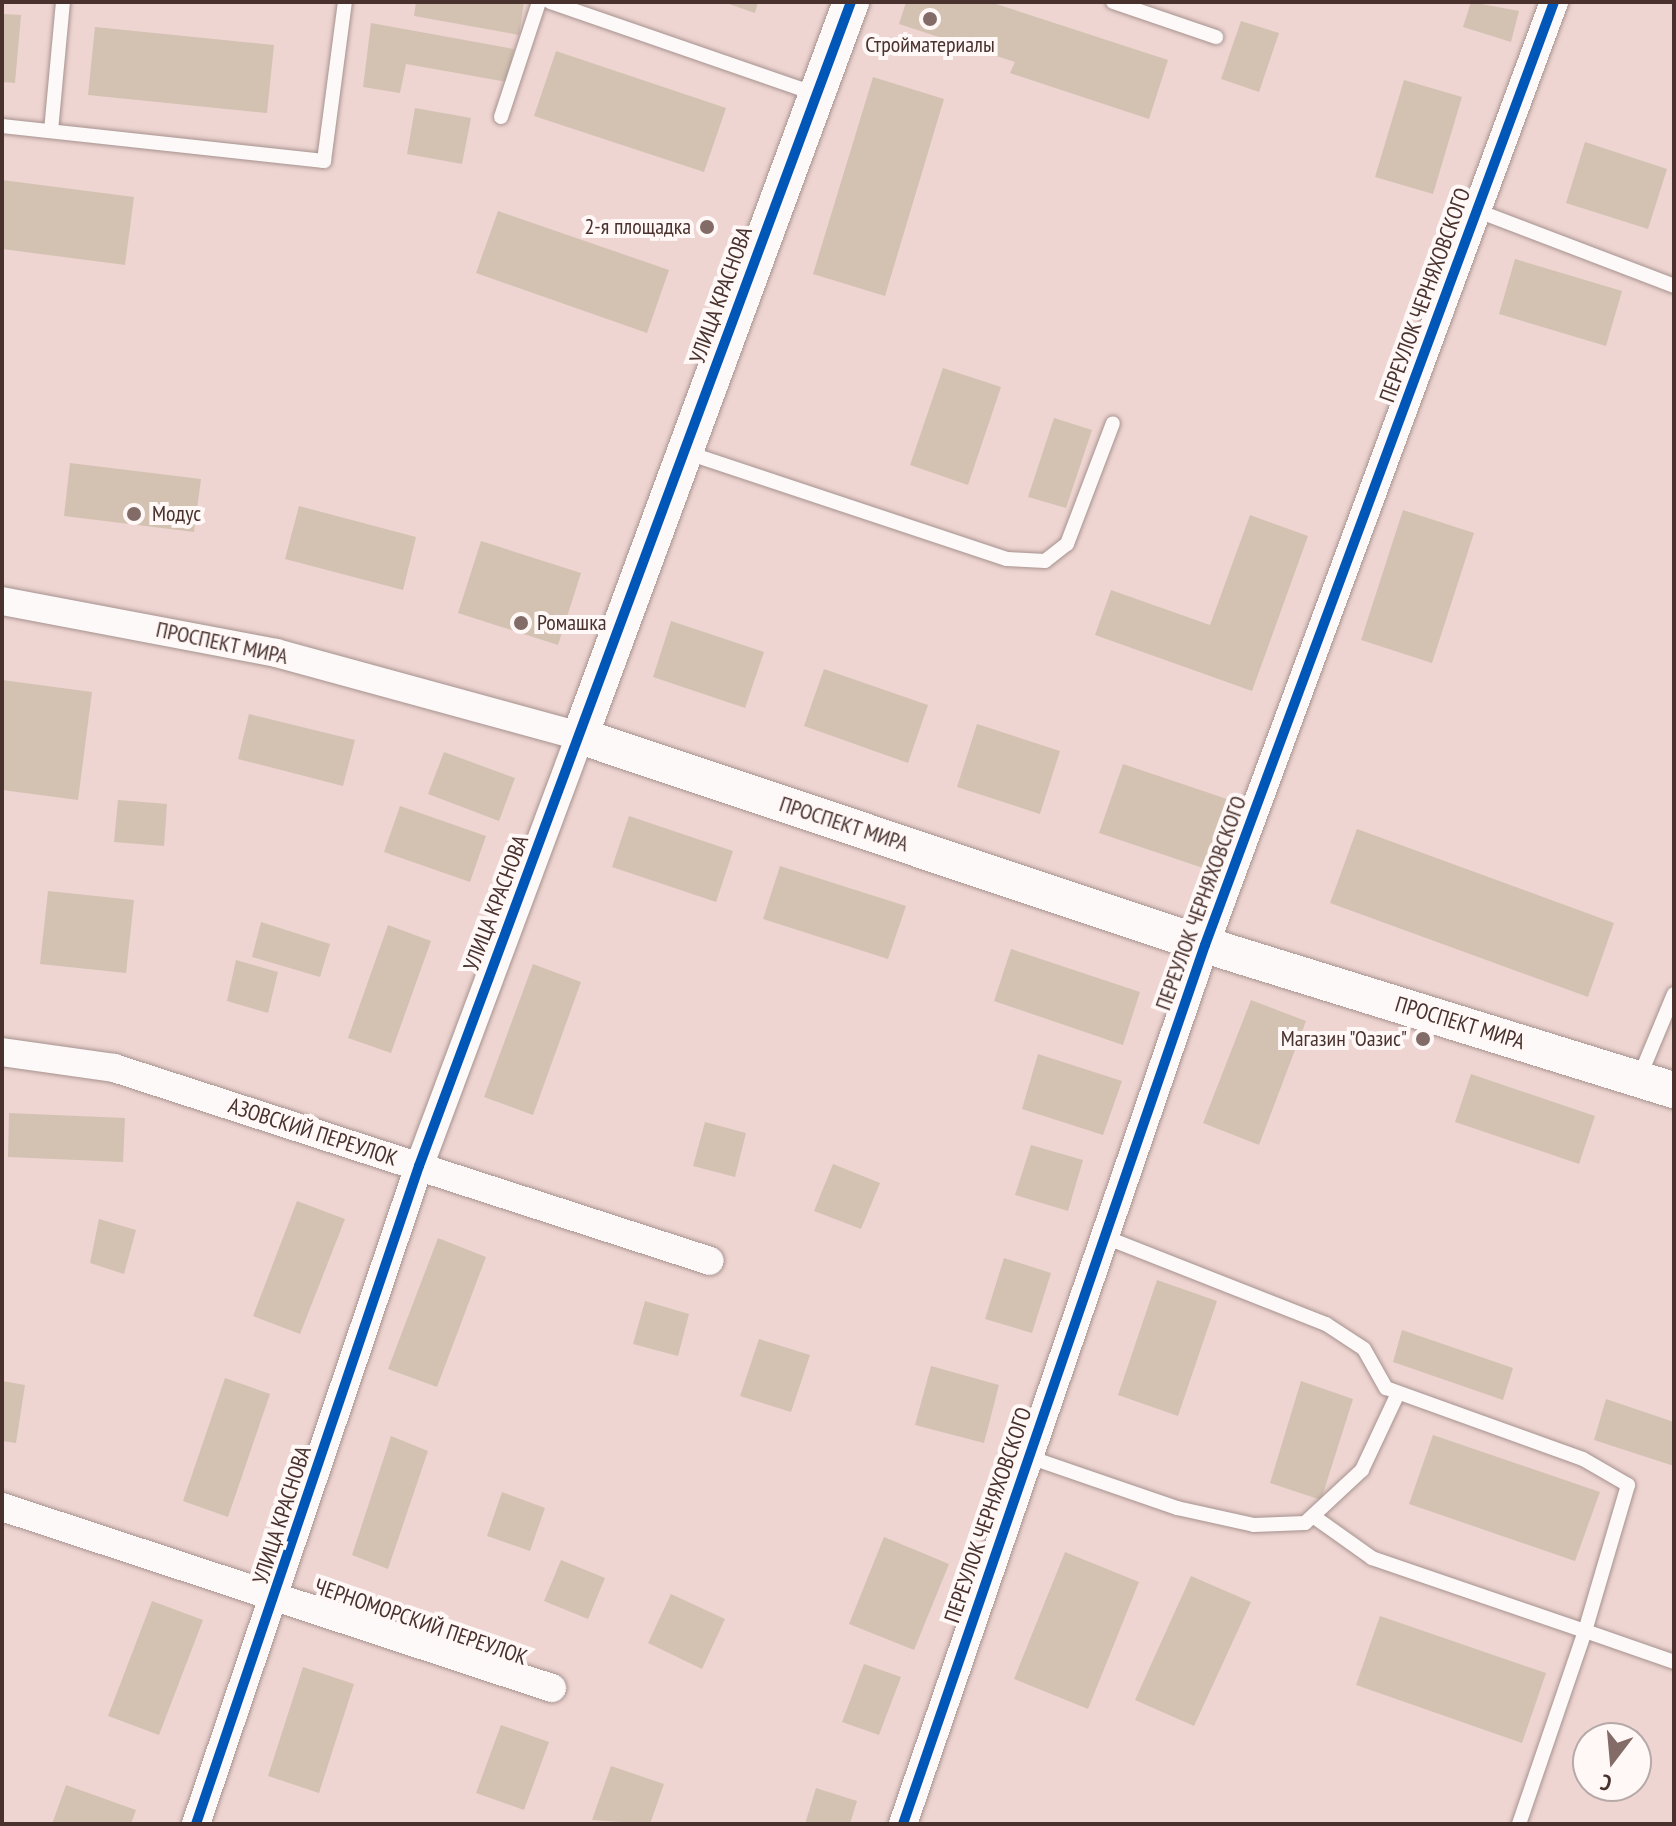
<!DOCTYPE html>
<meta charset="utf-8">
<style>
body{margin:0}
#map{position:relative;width:1676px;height:1826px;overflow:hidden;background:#eed5d1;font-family:"PT Sans Narrow",sans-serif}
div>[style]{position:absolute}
.building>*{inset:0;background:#d3c2b2}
.roads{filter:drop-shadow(0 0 2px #a6928f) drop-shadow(0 0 2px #a6928f)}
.service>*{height:14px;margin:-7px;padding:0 7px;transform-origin:7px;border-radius:7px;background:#fcf9f8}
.minor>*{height:28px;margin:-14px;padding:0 14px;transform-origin:14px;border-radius:14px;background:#fcf9f8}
.tertiary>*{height:36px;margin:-18px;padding:0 18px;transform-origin:18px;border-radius:18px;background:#fcf9f8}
.cycleway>*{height:10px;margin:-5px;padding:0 5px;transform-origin:5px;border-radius:5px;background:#0057b8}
.dots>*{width:22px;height:22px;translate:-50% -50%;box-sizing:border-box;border:4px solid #fff8f7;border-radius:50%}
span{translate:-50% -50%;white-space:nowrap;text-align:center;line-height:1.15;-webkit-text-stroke:8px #fff8f7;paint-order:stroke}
.poi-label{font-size:22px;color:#49322e}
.right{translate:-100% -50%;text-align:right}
.left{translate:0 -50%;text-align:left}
.street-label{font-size:22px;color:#49322e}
.frame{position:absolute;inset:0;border:4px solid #49322e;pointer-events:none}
.north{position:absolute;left:1572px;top:1722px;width:80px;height:80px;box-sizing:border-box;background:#fff8f7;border:2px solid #b6a9a7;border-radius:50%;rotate:196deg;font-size:22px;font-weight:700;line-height:32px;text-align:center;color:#49322e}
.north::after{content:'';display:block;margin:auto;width:28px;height:36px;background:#836b67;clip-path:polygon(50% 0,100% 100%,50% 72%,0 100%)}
</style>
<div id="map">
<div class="building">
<i style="clip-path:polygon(416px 2px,524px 2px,519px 35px,414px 16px)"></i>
<i style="clip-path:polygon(723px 2px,758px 2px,755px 13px)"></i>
<i style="clip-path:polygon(906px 2px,990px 2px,1168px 60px,1149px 119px,1010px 73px,1015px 62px,899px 24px)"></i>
<i style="clip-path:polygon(1471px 2px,1519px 11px,1511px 42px,1463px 27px)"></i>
<i style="clip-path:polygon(2px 14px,21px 15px,15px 83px,2px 82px)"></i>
<i style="clip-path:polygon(1241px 21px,1279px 33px,1259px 92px,1221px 79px)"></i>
<i style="clip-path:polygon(371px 23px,514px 49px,507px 82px,406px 64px,400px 93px,363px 87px)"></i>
<i style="clip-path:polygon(95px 27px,274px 45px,267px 113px,88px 95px)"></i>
<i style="clip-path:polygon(556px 51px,726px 108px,704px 172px,534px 116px)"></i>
<i style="clip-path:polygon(873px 77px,944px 99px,885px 296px,813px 274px)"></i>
<i style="clip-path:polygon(1404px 80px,1462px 97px,1433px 194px,1375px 177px)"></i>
<i style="clip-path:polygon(415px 108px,471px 118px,462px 164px,407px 154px)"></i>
<i style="clip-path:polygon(1585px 142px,1667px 169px,1648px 229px,1566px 203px)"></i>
<i style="clip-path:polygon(2px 180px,134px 197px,125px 265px,2px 249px)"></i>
<i style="clip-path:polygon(498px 211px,669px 270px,647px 333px,476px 273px)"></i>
<i style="clip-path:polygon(1515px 259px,1622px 291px,1606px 346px,1499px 314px)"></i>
<i style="clip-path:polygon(943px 368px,1001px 387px,968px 485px,910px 465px)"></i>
<i style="clip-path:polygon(1054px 418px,1092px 430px,1066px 508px,1028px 497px)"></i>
<i style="clip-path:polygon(70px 463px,201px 479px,194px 532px,64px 516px)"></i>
<i style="clip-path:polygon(299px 506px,416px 537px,403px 590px,285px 559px)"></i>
<i style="clip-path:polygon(1403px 510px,1474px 533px,1432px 663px,1361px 640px)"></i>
<i style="clip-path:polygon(1250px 515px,1308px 536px,1252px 691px,1095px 635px,1111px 590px,1210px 625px)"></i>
<i style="clip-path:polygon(481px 541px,581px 573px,558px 645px,458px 613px)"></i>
<i style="clip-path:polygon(671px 621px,764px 652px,745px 708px,653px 677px)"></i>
<i style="clip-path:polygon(824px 669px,928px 705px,908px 763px,804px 726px)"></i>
<i style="clip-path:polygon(2px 680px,92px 692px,78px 800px,2px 790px)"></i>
<i style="clip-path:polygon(249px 714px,355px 740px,343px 786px,238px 759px)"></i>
<i style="clip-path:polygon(977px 724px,1060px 751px,1040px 814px,957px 787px)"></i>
<i style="clip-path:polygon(444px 752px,515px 778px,499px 821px,428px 794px)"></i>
<i style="clip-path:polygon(1123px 764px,1227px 799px,1203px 868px,1099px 833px)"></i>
<i style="clip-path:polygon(118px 800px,167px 804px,164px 846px,114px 842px)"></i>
<i style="clip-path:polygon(400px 806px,486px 836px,470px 882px,384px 852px)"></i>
<i style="clip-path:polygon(629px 816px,733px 851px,716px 902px,612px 867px)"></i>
<i style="clip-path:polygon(1357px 829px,1614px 923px,1588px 997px,1330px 903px)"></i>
<i style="clip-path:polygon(780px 866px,906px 906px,888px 959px,763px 919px)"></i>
<i style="clip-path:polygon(48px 891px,134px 900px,126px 973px,40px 964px)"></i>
<i style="clip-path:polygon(261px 922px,330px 944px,320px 977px,252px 957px)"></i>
<i style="clip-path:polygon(388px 925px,431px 941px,391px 1053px,348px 1038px)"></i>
<i style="clip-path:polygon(1011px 949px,1140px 992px,1123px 1045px,994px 1001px)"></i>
<i style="clip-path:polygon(236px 960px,278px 972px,268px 1013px,227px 1001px)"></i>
<i style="clip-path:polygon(533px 964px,581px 982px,533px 1115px,484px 1097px)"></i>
<i style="clip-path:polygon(1251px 1000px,1306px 1021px,1259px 1145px,1203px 1123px)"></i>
<i style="clip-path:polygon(1038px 1054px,1122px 1081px,1103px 1135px,1022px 1109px)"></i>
<i style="clip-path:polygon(1471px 1074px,1595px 1116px,1579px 1164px,1455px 1122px)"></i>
<i style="clip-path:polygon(9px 1113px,125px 1118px,123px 1162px,8px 1157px)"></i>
<i style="clip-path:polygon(705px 1122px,746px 1133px,735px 1177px,693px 1166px)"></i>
<i style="clip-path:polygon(1031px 1145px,1083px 1160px,1068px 1211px,1015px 1195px)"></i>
<i style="clip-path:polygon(833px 1164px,880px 1183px,861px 1229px,814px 1211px)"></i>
<i style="clip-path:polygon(297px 1201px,345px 1219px,300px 1334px,253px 1316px)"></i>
<i style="clip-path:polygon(99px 1219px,136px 1230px,124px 1274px,90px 1263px)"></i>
<i style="clip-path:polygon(438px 1238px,486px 1257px,437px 1387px,388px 1369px)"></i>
<i style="clip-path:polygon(1004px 1258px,1051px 1273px,1032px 1333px,985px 1319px)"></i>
<i style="clip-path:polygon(1157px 1280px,1217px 1301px,1178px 1416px,1118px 1395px)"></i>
<i style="clip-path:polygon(645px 1301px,689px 1314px,678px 1356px,633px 1344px)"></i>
<i style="clip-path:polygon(1402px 1330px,1513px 1368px,1503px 1400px,1393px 1362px)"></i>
<i style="clip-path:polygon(759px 1339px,810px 1355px,791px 1412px,740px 1396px)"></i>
<i style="clip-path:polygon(931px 1366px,999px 1385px,984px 1443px,915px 1425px)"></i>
<i style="clip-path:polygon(225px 1378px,270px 1394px,228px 1517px,183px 1501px)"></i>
<i style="clip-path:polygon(2px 1381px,25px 1385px,16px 1443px,2px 1441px)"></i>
<i style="clip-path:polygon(1301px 1381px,1353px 1399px,1321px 1500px,1270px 1483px)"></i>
<i style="clip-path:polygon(1606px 1399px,1674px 1422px,1674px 1466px,1594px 1440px)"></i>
<i style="clip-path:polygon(1433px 1435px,1600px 1492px,1575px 1561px,1409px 1504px)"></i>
<i style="clip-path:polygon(391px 1436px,428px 1451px,388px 1569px,352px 1555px)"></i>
<i style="clip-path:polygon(502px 1492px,545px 1508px,530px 1551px,487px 1536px)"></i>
<i style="clip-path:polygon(884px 1537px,949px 1564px,914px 1650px,849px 1624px)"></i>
<i style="clip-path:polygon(1065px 1552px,1139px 1582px,1088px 1709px,1014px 1679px)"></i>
<i style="clip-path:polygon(561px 1560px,605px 1578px,588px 1619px,544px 1601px)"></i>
<i style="clip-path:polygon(1191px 1576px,1251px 1602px,1194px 1726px,1135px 1700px)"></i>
<i style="clip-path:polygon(671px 1594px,725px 1619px,702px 1669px,648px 1643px)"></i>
<i style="clip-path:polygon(152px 1601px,203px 1620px,159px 1735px,108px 1716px)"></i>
<i style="clip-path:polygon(1380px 1616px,1546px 1673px,1522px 1743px,1356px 1685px)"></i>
<i style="clip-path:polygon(864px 1664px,901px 1677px,879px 1735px,842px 1722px)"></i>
<i style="clip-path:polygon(303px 1667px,354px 1684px,319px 1793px,268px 1776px)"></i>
<i style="clip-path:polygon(501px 1725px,549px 1742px,524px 1810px,476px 1793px)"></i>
<i style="clip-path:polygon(611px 1766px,664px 1784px,650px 1824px,592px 1820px)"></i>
<i style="clip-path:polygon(66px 1785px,136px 1810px,131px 1824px,52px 1824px)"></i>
<i style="clip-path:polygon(816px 1788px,857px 1801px,850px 1824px,805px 1824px)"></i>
</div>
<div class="roads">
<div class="service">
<i style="left:550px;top:2px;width:281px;rotate:19.1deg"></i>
<i style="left:1113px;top:2px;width:109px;rotate:18.8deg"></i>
<i style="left:501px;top:117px;width:121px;rotate:-71.7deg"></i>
<i style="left:2px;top:126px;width:324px;rotate:6.2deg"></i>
<i style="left:324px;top:161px;width:160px;rotate:-82.5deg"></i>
<i style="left:51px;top:131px;width:130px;rotate:-84.7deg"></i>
<i style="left:1478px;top:211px;width:210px;rotate:20.9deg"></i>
<i style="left:685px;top:452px;width:339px;rotate:18.4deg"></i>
<i style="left:1007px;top:559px;width:38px;rotate:3deg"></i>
<i style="left:1045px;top:561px;width:28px;rotate:-38deg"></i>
<i style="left:1067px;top:544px;width:129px;rotate:-69.2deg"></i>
<i style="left:1639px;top:1078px;width:91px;rotate:-67.4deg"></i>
<i style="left:1105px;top:1237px;width:238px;rotate:21.5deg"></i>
<i style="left:1326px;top:1324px;width:45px;rotate:33.3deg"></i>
<i style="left:1364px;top:1349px;width:45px;rotate:60.6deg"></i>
<i style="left:1386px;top:1388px;width:209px;rotate:19.8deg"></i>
<i style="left:1583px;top:1459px;width:52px;rotate:30deg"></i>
<i style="left:1628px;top:1485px;width:152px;rotate:106.4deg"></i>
<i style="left:1585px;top:1631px;width:225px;rotate:-161.1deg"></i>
<i style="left:1372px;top:1558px;width:72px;rotate:-144.6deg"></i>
<i style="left:1029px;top:1457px;width:157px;rotate:19deg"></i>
<i style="left:1177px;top:1508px;width:79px;rotate:12.4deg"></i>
<i style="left:1254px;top:1525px;width:51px;rotate:-2.2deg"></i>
<i style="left:1305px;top:1523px;width:78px;rotate:-42.9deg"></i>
<i style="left:1362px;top:1470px;width:85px;rotate:-64.9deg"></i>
<i style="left:1519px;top:1824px;width:204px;rotate:-71.1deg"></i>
<i style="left:1585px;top:1631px;width:94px;rotate:19.2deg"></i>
</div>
<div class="minor">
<i style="left:2px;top:601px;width:279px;rotate:10.7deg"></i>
<i style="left:276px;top:653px;width:315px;rotate:15.3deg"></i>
<i style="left:580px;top:736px;width:459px;rotate:110.5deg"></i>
<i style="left:419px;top:1166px;width:695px;rotate:108.72deg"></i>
<i style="left:2px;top:1052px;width:113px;rotate:8.1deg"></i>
<i style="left:114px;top:1068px;width:626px;rotate:17.94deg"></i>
<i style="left:2px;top:1507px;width:579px;rotate:18.22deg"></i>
<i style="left:903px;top:1824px;width:929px;rotate:-71.04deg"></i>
<i style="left:1205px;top:945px;width:1006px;rotate:-69.69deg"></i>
</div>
<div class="tertiary">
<i style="left:851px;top:2px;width:782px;rotate:110.26deg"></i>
<i style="left:580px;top:736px;width:659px;rotate:18.49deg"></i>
<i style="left:1205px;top:945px;width:491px;rotate:17.2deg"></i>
</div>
</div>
<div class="cycleway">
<i style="left:196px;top:1824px;width:695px;rotate:-71.28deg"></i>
<i style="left:419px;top:1166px;width:1242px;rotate:-69.64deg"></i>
<i style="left:903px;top:1824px;width:929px;rotate:-71.04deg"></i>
<i style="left:1205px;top:945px;width:1006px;rotate:-69.69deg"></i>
</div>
<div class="dots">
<i style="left:930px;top:19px;background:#836b67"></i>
<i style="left:707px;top:227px;background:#836b67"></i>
<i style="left:134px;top:514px;background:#836b67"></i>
<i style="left:521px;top:623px;background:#836b67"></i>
<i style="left:1423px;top:1039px;background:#836b67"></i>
</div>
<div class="poi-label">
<span style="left:930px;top:45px">Стройматериалы</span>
<span class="right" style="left:691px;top:227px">2-я площадка</span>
<span class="left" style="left:152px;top:514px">Модус</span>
<span class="left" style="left:537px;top:623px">Ромашка</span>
<span class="right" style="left:1407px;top:1039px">Магазин "Оазис"</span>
</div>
<div class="street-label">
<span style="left:721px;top:295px;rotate:-70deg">УЛИЦА КРАСНОВА</span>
<span style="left:1425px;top:295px;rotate:-70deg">ПЕРЕУЛОК ЧЕРНЯХОВСКОГО</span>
<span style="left:222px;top:643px;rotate:12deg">ПРОСПЕКТ МИРА</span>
<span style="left:844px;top:824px;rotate:18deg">ПРОСПЕКТ МИРА</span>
<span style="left:496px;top:903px;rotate:-69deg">УЛИЦА КРАСНОВА</span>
<span style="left:1201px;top:903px;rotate:-70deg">ПЕРЕУЛОК ЧЕРНЯХОВСКОГО</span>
<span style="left:1460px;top:1023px;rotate:17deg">ПРОСПЕКТ МИРА</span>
<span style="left:313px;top:1132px;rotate:18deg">АЗОВСКИЙ ПЕРЕУЛОК</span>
<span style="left:282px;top:1515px;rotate:-72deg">УЛИЦА КРАСНОВА</span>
<span style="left:988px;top:1515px;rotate:-71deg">ПЕРЕУЛОК ЧЕРНЯХОВСКОГО</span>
<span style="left:421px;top:1622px;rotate:19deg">ЧЕРНОМОРСКИЙ ПЕРЕУЛОК</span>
</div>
<div class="frame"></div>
<div class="north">С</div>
</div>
